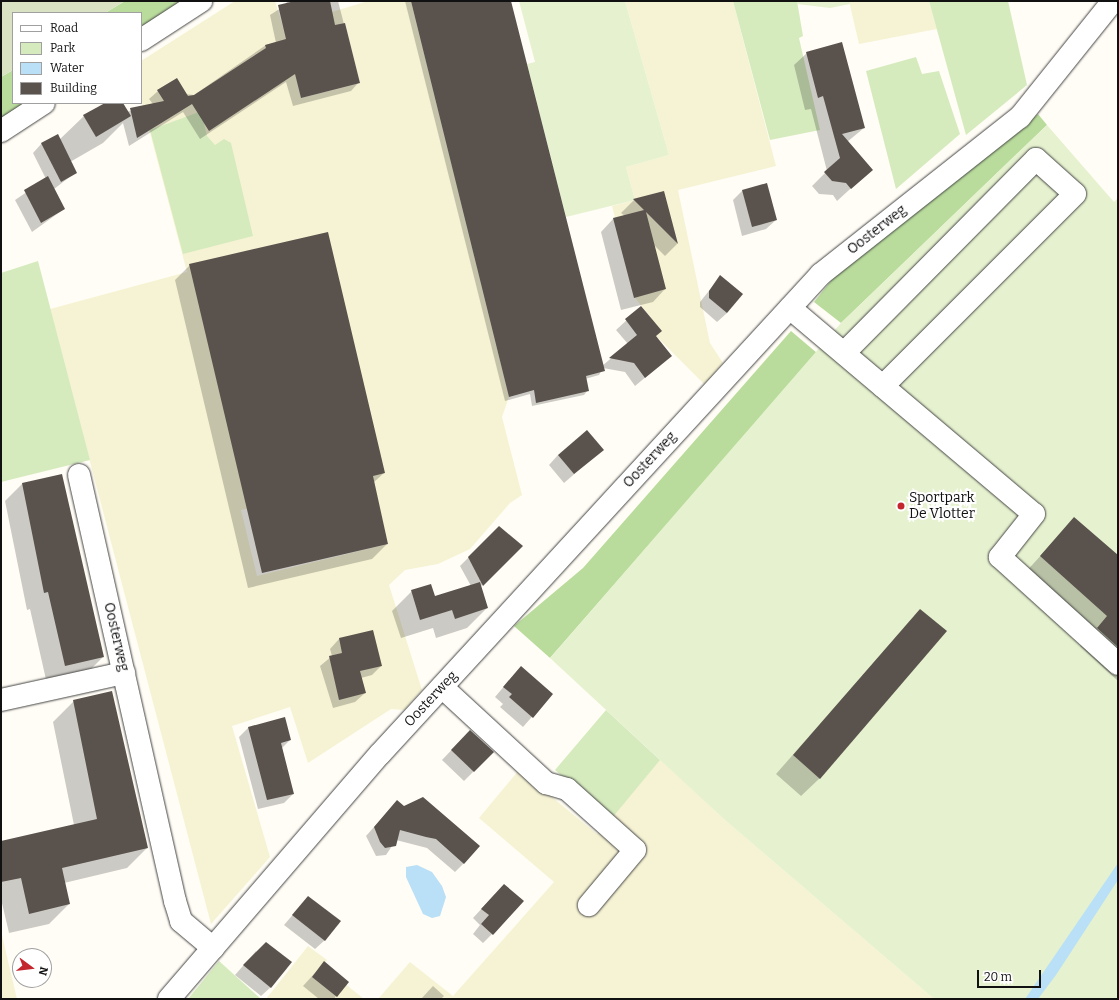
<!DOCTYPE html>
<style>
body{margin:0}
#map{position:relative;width:1119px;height:1000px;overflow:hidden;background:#fffdf5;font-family:Bitter,serif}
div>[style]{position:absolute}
.farmland>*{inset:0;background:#f6f3d4}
.green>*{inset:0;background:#d5ebbd}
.forest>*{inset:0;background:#b9dc9c}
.cemetery>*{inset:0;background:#d9e3c4}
.pitch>*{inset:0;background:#e6f2cf}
.water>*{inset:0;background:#b9e0f7}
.shadow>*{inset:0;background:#0003}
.building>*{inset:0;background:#5a524d}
.roads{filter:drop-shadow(0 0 1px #444) drop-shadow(0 0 1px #444)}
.minor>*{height:22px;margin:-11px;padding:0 11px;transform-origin:11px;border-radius:11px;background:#fff}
.dots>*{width:11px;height:11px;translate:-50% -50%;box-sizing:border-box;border:2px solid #fff;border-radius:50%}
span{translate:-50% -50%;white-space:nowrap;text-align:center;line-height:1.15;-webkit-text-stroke:4px #fff;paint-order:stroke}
.street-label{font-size:14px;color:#111}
.poi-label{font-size:14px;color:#111}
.left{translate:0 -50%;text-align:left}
.frame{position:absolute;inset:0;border:2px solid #111;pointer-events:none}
.legend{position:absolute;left:12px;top:12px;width:130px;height:92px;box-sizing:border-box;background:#fff;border:1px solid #a0a0a0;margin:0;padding:5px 7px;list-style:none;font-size:12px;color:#111}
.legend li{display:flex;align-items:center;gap:8px;height:20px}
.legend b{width:20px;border:1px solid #a0a0a0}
.north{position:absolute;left:12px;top:948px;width:40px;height:40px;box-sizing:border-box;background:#fff;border:1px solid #a0a0a0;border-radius:50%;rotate:105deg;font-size:11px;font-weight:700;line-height:16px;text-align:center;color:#111}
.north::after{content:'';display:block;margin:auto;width:14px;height:18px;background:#c4262e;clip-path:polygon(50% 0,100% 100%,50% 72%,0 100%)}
.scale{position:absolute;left:977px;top:970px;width:64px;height:18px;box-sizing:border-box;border:2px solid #111;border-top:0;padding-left:5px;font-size:12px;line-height:14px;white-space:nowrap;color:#111;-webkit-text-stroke:3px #fff;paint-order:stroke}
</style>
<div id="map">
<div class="farmland">
<i style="clip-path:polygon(evenodd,235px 1px,275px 1px,283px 27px,368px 1px,411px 1px,509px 397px,502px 417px,522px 495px,510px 503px,470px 549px,438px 564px,405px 570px,389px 585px,422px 690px,404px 710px,391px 709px,308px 763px,290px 707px,232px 726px,270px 857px,211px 924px,50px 309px,187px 272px,141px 99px,141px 61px,235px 1px,345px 23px,360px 83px,301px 98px,286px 39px,345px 23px,235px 1px,373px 479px,388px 544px,257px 576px,241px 510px,373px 479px)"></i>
<i style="clip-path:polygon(625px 1px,733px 1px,776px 166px,678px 190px,710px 343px,723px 363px,705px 385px,656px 336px,661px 331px,636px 299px,612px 206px,635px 200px,626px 167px,669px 155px)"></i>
<i style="clip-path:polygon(849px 1px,929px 1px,937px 29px,859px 44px)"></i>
<i style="clip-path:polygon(660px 759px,726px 821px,934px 999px,378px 999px,410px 962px,453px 996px,554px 882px,479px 818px,519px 770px,597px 834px)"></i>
<i style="clip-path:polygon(1px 931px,17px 999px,1px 999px)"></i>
<i style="clip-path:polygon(308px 946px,327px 960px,323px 966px,364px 999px,266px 999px)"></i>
</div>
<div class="green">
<i style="clip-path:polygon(733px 1px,797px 1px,803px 36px,799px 38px,820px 130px,770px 140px)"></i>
<i style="clip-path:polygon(929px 1px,1008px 1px,1027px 85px,966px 135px)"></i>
<i style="clip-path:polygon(916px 57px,922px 74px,939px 71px,960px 134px,896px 189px,866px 71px)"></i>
<i style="clip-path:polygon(210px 108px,214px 115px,204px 124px,207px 136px,215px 145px,224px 139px,231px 143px,253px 236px,183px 254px,150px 130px)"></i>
<i style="clip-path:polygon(38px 261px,90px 460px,1px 482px,1px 273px)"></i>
<i style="clip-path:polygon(606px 710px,660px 760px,612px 818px,555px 770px)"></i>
<i style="clip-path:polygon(219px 961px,261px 999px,188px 999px)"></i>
</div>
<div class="forest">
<i style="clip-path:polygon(125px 1px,185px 1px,141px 30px,141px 13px,105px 13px)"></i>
<i style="clip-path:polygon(13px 70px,13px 103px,25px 103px,1px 118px,1px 77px)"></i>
<i style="clip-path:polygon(1038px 114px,1047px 125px,841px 323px,814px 302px,838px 272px)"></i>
<i style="clip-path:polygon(791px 331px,817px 353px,550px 658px,514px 626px,583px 568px)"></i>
</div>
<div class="cemetery">
<i style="clip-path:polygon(1px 1px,125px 1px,105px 13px,13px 13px,13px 70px,1px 77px)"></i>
</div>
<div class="pitch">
<i style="clip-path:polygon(519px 1px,625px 1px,669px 155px,626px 167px,635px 200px,566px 217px,527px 64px,535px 62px)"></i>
<i style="clip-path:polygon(797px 1px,849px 1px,850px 4px,830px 8px,797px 4px)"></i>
<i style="clip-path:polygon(1047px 125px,1114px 202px,1118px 198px,1118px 999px,934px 999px,726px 821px,550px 658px,841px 323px)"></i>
</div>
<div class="water">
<i style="clip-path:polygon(1118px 863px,1118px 880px,1056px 975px,1038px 999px,1025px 999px)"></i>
<i style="clip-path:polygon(417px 865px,432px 872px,442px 886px,446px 897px,440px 916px,432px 918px,423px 914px,406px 877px,406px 867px)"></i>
</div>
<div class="shadow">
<i style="clip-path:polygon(286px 1px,338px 1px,359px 82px,351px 91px,293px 106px,286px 82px,200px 139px,183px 112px,129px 146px,123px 123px,103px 143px,70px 162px,75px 173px,54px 189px,64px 209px,32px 232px,15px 200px,46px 179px,33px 153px,42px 143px,59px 140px,84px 116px,107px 103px,122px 103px,127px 112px,153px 104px,149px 99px,158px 91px,194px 95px,266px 45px,276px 43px,270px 15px,287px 4px)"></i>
<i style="clip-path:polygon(405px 1px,510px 1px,602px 366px,628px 344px,616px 330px,641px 307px,655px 336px,671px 356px,635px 386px,625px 372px,603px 368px,599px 375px,585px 379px,588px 390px,584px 395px,532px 406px,530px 394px,505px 401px)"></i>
<i style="clip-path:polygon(807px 53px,864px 128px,847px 142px,871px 170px,837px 201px,833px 195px,819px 194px,812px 186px,827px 171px,811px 109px,805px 110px,794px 65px)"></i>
<i style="clip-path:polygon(766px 185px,776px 220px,766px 229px,742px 236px,733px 200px,742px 191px)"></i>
<i style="clip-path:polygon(663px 192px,677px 244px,665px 256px,654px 245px,665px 289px,653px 302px,621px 310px,601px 232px,613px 219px,625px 216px,621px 213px,634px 200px)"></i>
<i style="clip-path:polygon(190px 265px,384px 473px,373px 483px,387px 544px,372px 559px,248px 588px,175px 280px)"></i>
<i style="clip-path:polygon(720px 277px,727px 313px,717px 322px,700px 307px,700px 302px)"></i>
<i style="clip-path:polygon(602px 450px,564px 483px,549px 465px,558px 455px)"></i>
<i style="clip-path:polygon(23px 483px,103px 657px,85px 675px,47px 684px,30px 609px,27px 610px,5px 501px)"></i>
<i style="clip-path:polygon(1074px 519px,1118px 557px,1118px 681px,1080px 646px,1090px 634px,1023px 575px)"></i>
<i style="clip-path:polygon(499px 527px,521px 546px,480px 587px,487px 608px,467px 628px,436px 638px,433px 628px,401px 638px,392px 611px,412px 591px,434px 597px,471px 586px,460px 566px)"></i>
<i style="clip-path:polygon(920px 610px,820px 778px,801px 796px,776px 774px)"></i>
<i style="clip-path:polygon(373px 631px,381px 666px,372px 675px,361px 678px,365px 693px,355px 702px,333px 708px,320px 666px,332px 656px,330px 649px,339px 639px)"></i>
<i style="clip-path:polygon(512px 677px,552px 694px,523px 727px,500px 707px,503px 704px,495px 697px)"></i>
<i style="clip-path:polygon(74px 701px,147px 848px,127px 868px,64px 883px,69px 904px,49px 924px,9px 933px,1px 899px,1px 842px,74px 825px,53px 722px)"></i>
<i style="clip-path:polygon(284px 718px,290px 740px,282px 748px,293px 794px,284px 803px,258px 809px,239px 737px,248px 728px)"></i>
<i style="clip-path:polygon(461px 740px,474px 771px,464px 781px,442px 760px)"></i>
<i style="clip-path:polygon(397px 801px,464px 863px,455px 872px,427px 848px,396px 840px,386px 855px,376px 856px,366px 836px)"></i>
<i style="clip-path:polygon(495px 894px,492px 934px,483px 943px,473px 934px,480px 925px,473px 918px)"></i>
<i style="clip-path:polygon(308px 897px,325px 940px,315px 949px,284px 925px)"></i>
<i style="clip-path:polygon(256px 951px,271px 987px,261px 996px,235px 975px)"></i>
<i style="clip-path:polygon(324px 963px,336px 996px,334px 999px,319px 999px,303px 986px)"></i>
<i style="clip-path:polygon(433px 986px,444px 996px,441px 999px,421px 999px)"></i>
</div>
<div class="building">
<i style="clip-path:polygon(295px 1px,330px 1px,335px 25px,345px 23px,360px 83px,301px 98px,295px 74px,209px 131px,192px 104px,137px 138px,130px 108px,164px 101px,157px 90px,177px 78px,188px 96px,194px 95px,266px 48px,265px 45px,286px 39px,278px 5px)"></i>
<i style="clip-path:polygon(411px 1px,511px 1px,605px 371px,586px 376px,589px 391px,536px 403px,534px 390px,509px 397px)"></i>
<i style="clip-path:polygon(842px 42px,865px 128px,842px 134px,873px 170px,851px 189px,846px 183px,832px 181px,824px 172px,840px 158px,823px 96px,818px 98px,806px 52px)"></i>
<i style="clip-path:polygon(105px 103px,123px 103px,131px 116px,96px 137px,83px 115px)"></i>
<i style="clip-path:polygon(58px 134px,77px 173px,61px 182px,41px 143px)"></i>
<i style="clip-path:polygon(48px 176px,65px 209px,41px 223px,24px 190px)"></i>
<i style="clip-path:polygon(767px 183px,777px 220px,752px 227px,742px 190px)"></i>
<i style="clip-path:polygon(664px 191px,678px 244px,646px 212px,666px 289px,634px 298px,613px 218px,644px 210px,633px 199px)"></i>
<i style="clip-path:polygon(328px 232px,385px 473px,373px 476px,388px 544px,262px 573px,189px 264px)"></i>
<i style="clip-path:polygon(720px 275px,743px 294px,727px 313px,709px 298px,709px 291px)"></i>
<i style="clip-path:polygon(641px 306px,662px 331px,656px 336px,672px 356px,645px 378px,634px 363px,609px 358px,637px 335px,625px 319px)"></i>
<i style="clip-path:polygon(587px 430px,604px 450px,574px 474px,558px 455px)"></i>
<i style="clip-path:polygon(62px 474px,104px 657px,65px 666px,48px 592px,44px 593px,22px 483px)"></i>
<i style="clip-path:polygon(1074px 517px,1118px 555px,1118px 647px,1097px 628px,1107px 616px,1040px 556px)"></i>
<i style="clip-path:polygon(499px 526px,523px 546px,483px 586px,468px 557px)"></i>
<i style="clip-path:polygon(480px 582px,488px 608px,455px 619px,452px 610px,420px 620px,411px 590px,431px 584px,435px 596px)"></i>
<i style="clip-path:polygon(920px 609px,947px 631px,820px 779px,793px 755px)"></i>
<i style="clip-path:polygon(373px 630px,382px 666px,360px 671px,366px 693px,339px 700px,329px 656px,342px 653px,339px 638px)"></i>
<i style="clip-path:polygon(521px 666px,553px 694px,533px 718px,509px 697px,512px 694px,503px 687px)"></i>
<i style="clip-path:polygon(112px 691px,148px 848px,62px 868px,70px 904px,29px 914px,21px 878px,1px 882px,1px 841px,97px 819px,73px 700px)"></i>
<i style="clip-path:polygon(285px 717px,291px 740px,281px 743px,294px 794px,267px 800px,248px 727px)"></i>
<i style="clip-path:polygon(470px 730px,494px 752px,474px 772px,451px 750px)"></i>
<i style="clip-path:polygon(423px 797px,480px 846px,464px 864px,436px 839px,426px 837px,400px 830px,396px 846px,385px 848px,380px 842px,374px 827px,397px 800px,404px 806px)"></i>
<i style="clip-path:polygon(504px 884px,524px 901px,493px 935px,481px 924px,489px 915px,481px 909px)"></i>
<i style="clip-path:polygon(308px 896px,341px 921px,325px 941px,292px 915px)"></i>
<i style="clip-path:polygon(266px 942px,292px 962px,271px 988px,243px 965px)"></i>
<i style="clip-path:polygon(324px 961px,349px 982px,337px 997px,312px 977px)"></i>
</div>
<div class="roads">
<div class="minor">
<i style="left:141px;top:40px;width:72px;rotate:-33deg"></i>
<i style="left:1px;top:131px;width:51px;rotate:-33.1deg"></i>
<i style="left:790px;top:308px;width:319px;rotate:40.2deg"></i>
<i style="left:1034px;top:514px;width:55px;rotate:128.3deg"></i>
<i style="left:1000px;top:557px;width:159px;rotate:42.2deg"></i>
<i style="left:844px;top:353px;width:273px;rotate:-45.3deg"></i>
<i style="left:1036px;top:159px;width:52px;rotate:41.9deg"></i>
<i style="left:1075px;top:194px;width:272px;rotate:135deg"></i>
<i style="left:79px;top:475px;width:437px;rotate:77.3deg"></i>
<i style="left:175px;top:901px;width:21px;rotate:73deg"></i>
<i style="left:181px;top:921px;width:42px;rotate:40.2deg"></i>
<i style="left:442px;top:687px;width:142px;rotate:42.7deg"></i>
<i style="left:546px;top:783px;width:22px;rotate:16deg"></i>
<i style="left:567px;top:789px;width:91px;rotate:41.9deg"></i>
<i style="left:635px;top:850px;width:72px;rotate:129.9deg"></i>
<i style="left:1px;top:700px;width:126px;rotate:-12.4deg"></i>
<i style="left:169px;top:999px;width:323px;rotate:-49.3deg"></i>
<i style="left:380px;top:754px;width:652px;rotate:-47.42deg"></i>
<i style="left:821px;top:274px;width:253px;rotate:-38.3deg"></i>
<i style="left:1020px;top:117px;width:149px;rotate:-51.3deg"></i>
</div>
</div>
<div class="dots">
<i style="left:901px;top:506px;background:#c4262e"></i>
</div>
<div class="street-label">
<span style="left:877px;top:230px;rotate:-38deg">Oosterweg</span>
<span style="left:650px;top:460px;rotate:-47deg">Oosterweg</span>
<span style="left:116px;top:637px;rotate:77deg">Oosterweg</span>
<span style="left:431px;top:699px;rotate:-47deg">Oosterweg</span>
</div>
<div class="poi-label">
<span class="left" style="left:909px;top:506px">Sportpark<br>De Vlotter</span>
</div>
<div class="frame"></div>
<ul class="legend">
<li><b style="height:5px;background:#fff"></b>Road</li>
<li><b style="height:11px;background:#d5ebbd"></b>Park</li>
<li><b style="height:11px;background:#b9e0f7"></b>Water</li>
<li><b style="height:11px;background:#5a524d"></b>Building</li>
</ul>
<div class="north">N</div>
<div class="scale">20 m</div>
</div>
